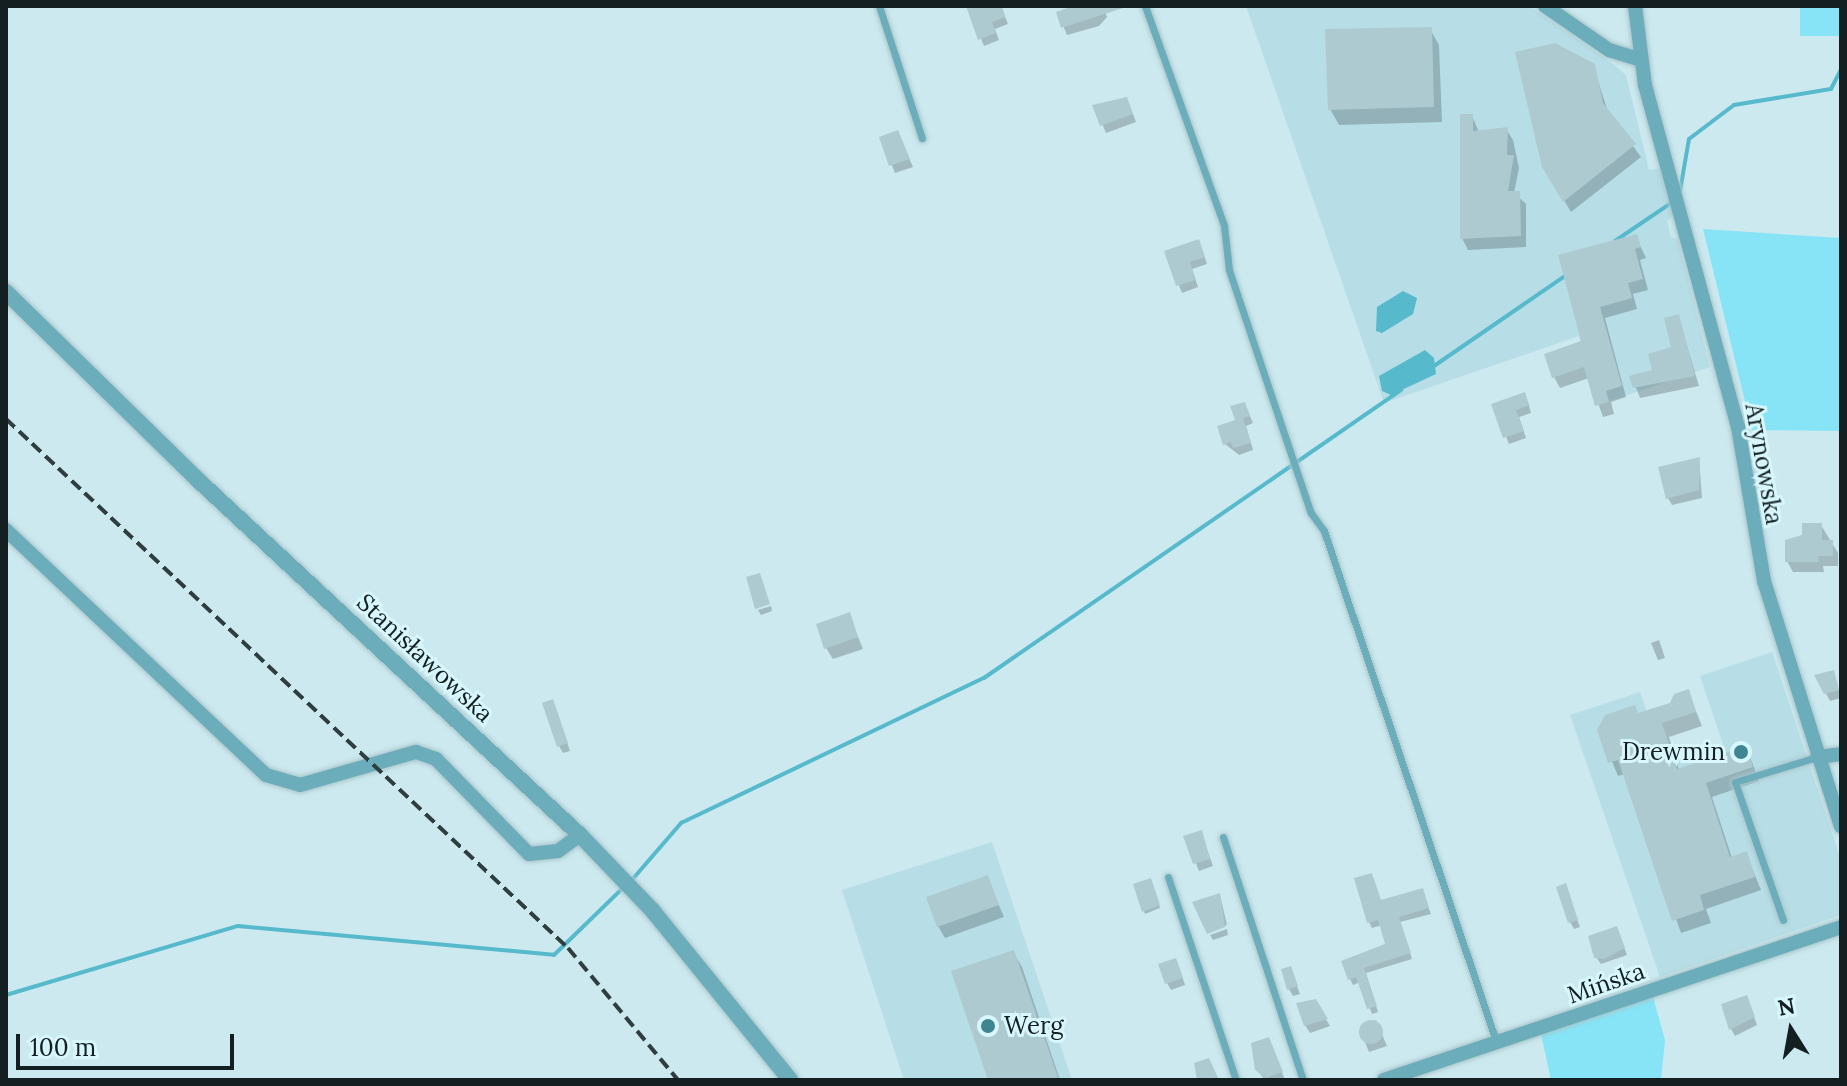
<!DOCTYPE html>
<meta charset="utf-8">
<style>
body{margin:0}
#map{position:relative;width:1847px;height:1086px;overflow:hidden;background:#cbe9ef;font-family:Lora,serif}
div>[style]{position:absolute}
.built>*{inset:0;background:#b7dee6}
.green>*{inset:0;background:#86e4f6}
.water>*{inset:0;background:#57b9cc}
.shadow>*{inset:0;background:#0003}
.stream>*{height:4px;margin:-2px;padding:0 2px;transform-origin:2px;border-radius:2px;background:#57b9cc}
.building>*{inset:0;background:#adcad0}
.round{border-radius:50%}
.roads{filter:drop-shadow(0 0 2px #aac5ca) drop-shadow(0 0 2px #aac5ca)}
.service>*{height:7px;margin:-3.5px;padding:0 3.5px;transform-origin:3.5px;border-radius:3.5px;background:#6cadbb}
.minor>*{height:14px;margin:-7px;padding:0 7px;transform-origin:7px;border-radius:7px;background:#6cadbb}
.tertiary>*{height:16px;margin:-8px;padding:0 8px;transform-origin:8px;border-radius:8px;background:#6cadbb}
.rail>*{height:4px;margin-top:-2px;transform-origin:0;background:repeating-linear-gradient(90deg,#2f3d3f 0 12px,transparent 0 18px)}
.dots>*{width:22px;height:22px;translate:-50% -50%;box-sizing:border-box;border:4px solid #d8f7fd;border-radius:50%}
span{translate:-50% -50%;white-space:nowrap;text-align:center;line-height:1.15;-webkit-text-stroke:6px #d8f7fd;paint-order:stroke}
.street-label{font-size:24px;color:#141f21}
.poi-label{font-size:24px;color:#141f21}
.right{translate:-100% -50%;text-align:right}
.left{translate:0 -50%;text-align:left}
.frame{position:absolute;inset:0;border:8px solid #141f21;pointer-events:none}
.north{position:absolute;left:1751px;top:990px;width:80px;height:80px;-webkit-text-stroke:6px #d8f7fd;paint-order:stroke;rotate:349deg;font-size:22px;font-weight:700;line-height:32px;text-align:center;color:#141f21}
.north::after{content:'';display:block;margin:auto;width:28px;height:36px;background:#141f21;clip-path:polygon(50% 0,100% 100%,50% 72%,0 100%)}
.scale{position:absolute;left:16px;top:1034px;width:218px;height:36px;box-sizing:border-box;border:4px solid #141f21;border-top:0;padding-left:10px;font-size:24px;line-height:28px;white-space:nowrap;color:#141f21;-webkit-text-stroke:6px #d8f7fd;paint-order:stroke}
</style>
<div id="map">
<div class="built">
<i style="clip-path:polygon(1246px 6px,1529px 6px,1613px 64px,1626px 75px,1649px 170px,1660px 168px,1673px 215px,1667px 221px,1671px 237px,1678px 240px,1710px 367px,1595px 406px,1579px 336px,1384px 403px)"></i>
<i style="clip-path:polygon(1772px 652px,1841px 860px,1841px 915px,1660px 977px,1570px 715px,1640px 692px,1665px 763px,1723px 744px,1700px 676px)"></i>
<i style="clip-path:polygon(992px 842px,1072px 1080px,904px 1080px,842px 890px)"></i>
</div>
<div class="green">
<i style="clip-path:polygon(1800px 6px,1841px 6px,1841px 36px,1800px 36px)"></i>
<i style="clip-path:polygon(1703px 229px,1841px 238px,1841px 431px,1752px 430px)"></i>
<i style="clip-path:polygon(1653px 997px,1665px 1040px,1661px 1080px,1551px 1080px,1541px 1034px)"></i>
</div>
<div class="water">
<i style="clip-path:polygon(1403px 291px,1417px 298px,1413px 314px,1382px 333px,1376px 331px,1377px 307px)"></i>
<i style="clip-path:polygon(1425px 350px,1434px 358px,1436px 374px,1391px 395px,1382px 391px,1379px 376px)"></i>
</div>
<div class="shadow">
<i style="clip-path:polygon(968px 6px,1001px 6px,1008px 24px,995px 29px,999px 40px,984px 46px)"></i>
<i style="clip-path:polygon(1076px 6px,1103px 6px,1107px 17px,1099px 26px,1067px 35px,1058px 13px)"></i>
<i style="clip-path:polygon(1430px 29px,1439px 45px,1442px 122px,1339px 125px,1330px 109px)"></i>
<i style="clip-path:polygon(1593px 65px,1608px 112px,1641px 157px,1571px 212px,1544px 166px)"></i>
<i style="clip-path:polygon(1095px 106px,1130px 106px,1136px 122px,1106px 133px)"></i>
<i style="clip-path:polygon(1472px 116px,1479px 132px,1506px 129px,1513px 140px,1519px 168px,1514px 193px,1526px 204px,1526px 247px,1468px 250px,1462px 238px)"></i>
<i style="clip-path:polygon(881px 138px,901px 140px,913px 167px,895px 173px)"></i>
<i style="clip-path:polygon(1636px 237px,1646px 258px,1640px 260px,1648px 290px,1633px 294px,1637px 309px,1605px 318px,1626px 397px,1611px 402px,1614px 414px,1603px 417px,1589px 378px,1560px 388px,1554px 377px,1584px 342px,1560px 257px)"></i>
<i style="clip-path:polygon(1202px 249px,1207px 264px,1192px 269px,1198px 287px,1182px 293px,1166px 252px)"></i>
<i style="clip-path:polygon(1678px 316px,1699px 386px,1640px 398px,1632px 377px,1655px 371px,1673px 349px)"></i>
<i style="clip-path:polygon(1528px 402px,1531px 413px,1519px 417px,1526px 438px,1509px 444px,1493px 405px)"></i>
<i style="clip-path:polygon(1248px 411px,1253px 423px,1246px 426px,1253px 450px,1239px 455px,1225px 444px)"></i>
<i style="clip-path:polygon(1699px 459px,1702px 498px,1672px 505px,1668px 498px)"></i>
<i style="clip-path:polygon(1821px 525px,1838px 553px,1838px 566px,1823px 566px,1824px 572px,1793px 572px,1787px 561px,1804px 536px)"></i>
<i style="clip-path:polygon(771px 606px,772px 611px,761px 615px,758px 610px)"></i>
<i style="clip-path:polygon(849px 615px,863px 649px,833px 659px,826px 648px)"></i>
<i style="clip-path:polygon(1659px 640px,1665px 658px,1658px 660px,1651px 643px)"></i>
<i style="clip-path:polygon(1833px 672px,1841px 698px,1830px 701px,1817px 676px)"></i>
<i style="clip-path:polygon(1688px 691px,1702px 726px,1669px 737px,1679px 770px,1745px 748px,1752px 762px,1759px 781px,1712px 797px,1732px 858px,1746px 853px,1761px 890px,1706px 909px,1711px 923px,1681px 933px,1625px 774px,1618px 776px,1599px 730px,1671px 704px)"></i>
<i style="clip-path:polygon(556px 709px,570px 751px,563px 753px,559px 746px)"></i>
<i style="clip-path:polygon(1201px 833px,1213px 866px,1199px 871px,1186px 838px)"></i>
<i style="clip-path:polygon(1371px 875px,1381px 902px,1422px 890px,1431px 914px,1400px 922px,1412px 959px,1366px 973px,1378px 1012px,1372px 1014px,1360px 982px,1353px 985px,1350px 979px,1387px 945px,1382px 925px,1372px 928px,1369px 922px)"></i>
<i style="clip-path:polygon(987px 877px,1004px 917px,945px 938px,938px 926px)"></i>
<i style="clip-path:polygon(1152px 883px,1160px 908px,1145px 914px,1144px 911px)"></i>
<i style="clip-path:polygon(1565px 885px,1580px 927px,1574px 929px,1570px 922px)"></i>
<i style="clip-path:polygon(1220px 895px,1227px 925px,1208px 931px)"></i>
<i style="clip-path:polygon(1617px 928px,1627px 955px,1601px 964px,1596px 957px)"></i>
<i style="clip-path:polygon(1227px 929px,1228px 935px,1213px 940px,1210px 935px)"></i>
<i style="clip-path:polygon(1013px 952px,1022px 967px,1060px 1080px,989px 1080px)"></i>
<i style="clip-path:polygon(1179px 967px,1185px 985px,1171px 990px,1167px 983px)"></i>
<i style="clip-path:polygon(1290px 968px,1300px 994px,1293px 996px,1289px 989px)"></i>
<i style="clip-path:polygon(1315px 1001px,1330px 1026px,1310px 1033px,1305px 1025px)"></i>
<i style="clip-path:polygon(1750px 1005px,1757px 1025px,1735px 1036px,1731px 1029px)"></i>
<i style="clip-path:polygon(1376px 1020px,1387px 1046px,1369px 1052px,1360px 1030px)"></i>
<i style="clip-path:polygon(1272px 1047px,1285px 1080px,1265px 1080px,1257px 1070px)"></i>
</div>
<div class="stream">
<i style="left:1680px;top:191px;width:53px;rotate:-80.2deg"></i>
<i style="left:1689px;top:139px;width:56px;rotate:-37.1deg"></i>
<i style="left:1734px;top:105px;width:98px;rotate:-9.4deg"></i>
<i style="left:1831px;top:89px;width:22px;rotate:-63deg"></i>
<i style="left:1615px;top:241px;width:71px;rotate:-34.1deg"></i>
<i style="left:1434px;top:366px;width:163px;rotate:-34.5deg"></i>
<i style="left:631px;top:881px;width:77px;rotate:-49.2deg"></i>
<i style="left:681px;top:823px;width:336px;rotate:-25.6deg"></i>
<i style="left:984px;top:678px;width:507px;rotate:-34.63deg"></i>
<i style="left:6px;top:995px;width:242px;rotate:-16.6deg"></i>
<i style="left:238px;top:926px;width:317px;rotate:5.2deg"></i>
<i style="left:554px;top:955px;width:98px;rotate:-44.2deg"></i>
</div>
<div class="building">
<i style="clip-path:polygon(966px 6px,1002px 6px,1005px 17px,992px 22px,996px 33px,978px 40px)"></i>
<i style="clip-path:polygon(1073px 6px,1122px 6px,1123px 8px,1061px 28px,1056px 12px)"></i>
<i style="clip-path:polygon(1432px 27px,1434px 107px,1328px 110px,1325px 29px)"></i>
<i style="clip-path:polygon(1555px 43px,1595px 64px,1603px 103px,1636px 144px,1563px 202px,1542px 167px,1515px 52px)"></i>
<i style="clip-path:polygon(1127px 97px,1133px 114px,1100px 126px,1092px 105px)"></i>
<i style="clip-path:polygon(1460px 114px,1473px 114px,1473px 131px,1508px 127px,1507px 155px,1514px 155px,1508px 191px,1520px 191px,1521px 236px,1460px 239px)"></i>
<i style="clip-path:polygon(898px 130px,910px 159px,889px 166px,879px 137px)"></i>
<i style="clip-path:polygon(1637px 234px,1641px 247px,1635px 249px,1643px 279px,1628px 283px,1632px 298px,1600px 307px,1622px 386px,1606px 391px,1609px 402px,1595px 406px,1584px 367px,1552px 378px,1544px 354px,1581px 341px,1558px 255px)"></i>
<i style="clip-path:polygon(1199px 239px,1205px 257px,1190px 262px,1196px 280px,1176px 286px,1164px 251px)"></i>
<i style="clip-path:polygon(1679px 314px,1695px 376px,1633px 388px,1629px 376px,1652px 370px,1648px 354px,1671px 347px,1664px 318px)"></i>
<i style="clip-path:polygon(1525px 392px,1529px 405px,1516px 410px,1524px 431px,1503px 438px,1491px 404px)"></i>
<i style="clip-path:polygon(1245px 402px,1250px 416px,1243px 418px,1251px 443px,1233px 448px,1231px 442px,1223px 445px,1217px 426px,1235px 420px,1230px 406px)"></i>
<i style="clip-path:polygon(1700px 457px,1699px 490px,1666px 499px,1658px 467px)"></i>
<i style="clip-path:polygon(1802px 523px,1822px 523px,1822px 540px,1833px 540px,1833px 556px,1818px 556px,1819px 562px,1785px 562px,1785px 540px,1802px 535px)"></i>
<i style="clip-path:polygon(760px 573px,770px 604px,755px 609px,746px 577px)"></i>
<i style="clip-path:polygon(850px 612px,858px 637px,824px 649px,816px 624px)"></i>
<i style="clip-path:polygon(1834px 670px,1839px 690px,1824px 694px,1814px 675px)"></i>
<i style="clip-path:polygon(1689px 689px,1696px 712px,1662px 723px,1677px 769px,1746px 746px,1753px 767px,1706px 783px,1730px 857px,1747px 851px,1755px 877px,1700px 895px,1704px 910px,1672px 921px,1618px 760px,1608px 763px,1597px 730px,1605px 715px,1635px 705px,1638px 713px,1670px 703px,1674px 694px)"></i>
<i style="clip-path:polygon(553px 699px,568px 743px,557px 747px,542px 703px)"></i>
<i style="clip-path:polygon(1202px 830px,1210px 859px,1193px 864px,1183px 836px)"></i>
<i style="clip-path:polygon(1372px 873px,1381px 900px,1423px 888px,1429px 908px,1399px 917px,1411px 953px,1364px 968px,1377px 1006px,1367px 1009px,1356px 977px,1348px 980px,1341px 961px,1385px 944px,1378px 920px,1367px 923px,1354px 878px)"></i>
<i style="clip-path:polygon(988px 875px,999px 905px,937px 927px,926px 897px)"></i>
<i style="clip-path:polygon(1151px 878px,1160px 905px,1142px 912px,1133px 884px)"></i>
<i style="clip-path:polygon(1566px 883px,1578px 920px,1568px 923px,1556px 887px)"></i>
<i style="clip-path:polygon(1220px 893px,1225px 927px,1207px 934px,1192px 902px)"></i>
<i style="clip-path:polygon(1617px 926px,1625px 948px,1604px 959px,1594px 958px,1588px 936px)"></i>
<i style="clip-path:polygon(1014px 950px,1059px 1080px,988px 1080px,951px 971px)"></i>
<i style="clip-path:polygon(1176px 958px,1183px 978px,1165px 984px,1158px 964px)"></i>
<i style="clip-path:polygon(1291px 966px,1298px 986px,1287px 990px,1281px 969px)"></i>
<i style="clip-path:polygon(1747px 995px,1755px 1017px,1729px 1030px,1721px 1004px)"></i>
<i style="clip-path:polygon(1316px 999px,1328px 1019px,1304px 1026px,1296px 1003px)"></i>
<i class="round" style="left:1359px;top:1020px;width:24px;height:24px"></i>
<i style="clip-path:polygon(1269px 1037px,1283px 1072px,1266px 1078px,1255px 1070px,1251px 1043px)"></i>
<i style="clip-path:polygon(1209px 1058px,1219px 1080px,1197px 1080px,1194px 1063px)"></i>
</div>
<div class="roads">
<div class="service">
<i style="left:879px;top:6px;width:139px;rotate:72deg"></i>
<i style="left:1145px;top:6px;width:234px;rotate:70.2deg"></i>
<i style="left:1224px;top:226px;width:44px;rotate:83.5deg"></i>
<i style="left:1229px;top:270px;width:256px;rotate:71.4deg"></i>
<i style="left:1311px;top:513px;width:22px;rotate:54deg"></i>
<i style="left:1324px;top:531px;width:538px;rotate:71.36deg"></i>
<i style="left:1223px;top:837px;width:256px;rotate:71.8deg"></i>
<i style="left:1168px;top:877px;width:214px;rotate:71.5deg"></i>
<i style="left:1783px;top:920px;width:146px;rotate:-109.2deg"></i>
<i style="left:1735px;top:782px;width:86px;rotate:-17deg"></i>
</div>
<div class="minor">
<i style="left:1545px;top:6px;width:78px;rotate:34.5deg"></i>
<i style="left:1609px;top:50px;width:34px;rotate:17deg"></i>
<i style="left:1635px;top:6px;width:80px;rotate:82.8deg"></i>
<i style="left:1645px;top:85px;width:354px;rotate:74.8deg"></i>
<i style="left:1738px;top:427px;width:156px;rotate:80.4deg"></i>
<i style="left:1764px;top:581px;width:257px;rotate:72.6deg"></i>
<i style="left:6px;top:530px;width:357px;rotate:43.3deg"></i>
<i style="left:266px;top:775px;width:35px;rotate:16deg"></i>
<i style="left:300px;top:785px;width:121px;rotate:-15.9deg"></i>
<i style="left:416px;top:752px;width:21px;rotate:19deg"></i>
<i style="left:436px;top:759px;width:133px;rotate:45.6deg"></i>
<i style="left:529px;top:854px;width:29px;rotate:-6deg"></i>
<i style="left:558px;top:851px;width:27px;rotate:-36deg"></i>
<i style="left:1817px;top:757px;width:24px;rotate:-7deg"></i>
<i style="left:1384px;top:1080px;width:482px;rotate:-18.5deg"></i>
</div>
<div class="tertiary">
<i style="left:6px;top:292px;width:270px;rotate:44.4deg"></i>
<i style="left:199px;top:481px;width:520px;rotate:42.9deg"></i>
<i style="left:580px;top:835px;width:104px;rotate:46.2deg"></i>
<i style="left:652px;top:910px;width:219px;rotate:50.9deg"></i>
</div>
</div>
<div class="rail">
<i style="left:6px;top:419px;width:772px;rotate:43.27deg"></i>
<i style="left:568px;top:948px;width:172px;rotate:50.2deg"></i>
</div>
<div class="dots">
<i style="left:1741px;top:752px;background:#408592"></i>
<i style="left:988px;top:1026px;background:#408592"></i>
</div>
<div class="street-label">
<span style="left:1764px;top:464px;rotate:80deg">Arynowska</span>
<span style="left:425px;top:658px;rotate:43deg">Stanisławowska</span>
<span style="left:1606px;top:983px;rotate:-19deg">Mińska</span>
</div>
<div class="poi-label">
<span class="right" style="left:1725px;top:752px">Drewmin</span>
<span class="left" style="left:1004px;top:1026px">Werg</span>
</div>
<div class="frame"></div>
<div class="north">N</div>
<div class="scale">100 m</div>
</div>
